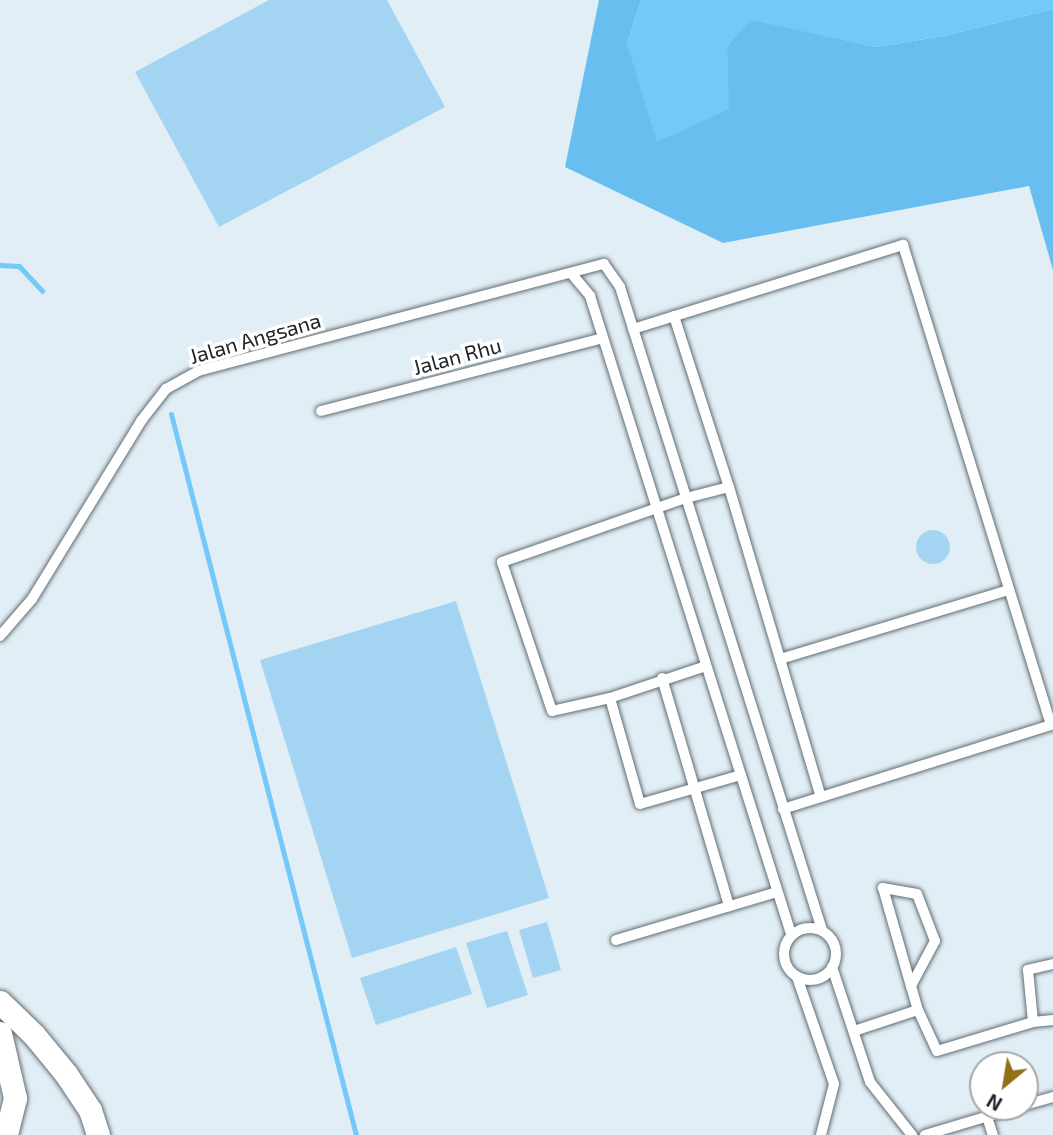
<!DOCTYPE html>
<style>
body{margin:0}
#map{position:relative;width:1053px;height:1135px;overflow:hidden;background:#e1eef5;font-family:"Exo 2",sans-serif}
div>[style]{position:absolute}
.green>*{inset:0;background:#a3d5f3}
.round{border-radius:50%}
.forest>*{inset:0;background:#68bfef}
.water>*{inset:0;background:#72c9fa}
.stream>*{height:5px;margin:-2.5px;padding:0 2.5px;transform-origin:2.5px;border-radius:2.5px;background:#72c9fa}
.roads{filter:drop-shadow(0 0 2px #626d74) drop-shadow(0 0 2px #626d74)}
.service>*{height:10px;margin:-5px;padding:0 5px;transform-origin:5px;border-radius:5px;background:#fff}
.service>.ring{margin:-5px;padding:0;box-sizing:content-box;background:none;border:10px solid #fff;border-radius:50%}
.tertiary>*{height:23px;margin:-11.5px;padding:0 11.5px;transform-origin:11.5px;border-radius:11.5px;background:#fff}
span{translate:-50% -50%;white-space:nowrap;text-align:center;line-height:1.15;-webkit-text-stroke:7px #fff;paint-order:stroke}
.street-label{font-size:21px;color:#202427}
.north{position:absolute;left:969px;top:1051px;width:70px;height:70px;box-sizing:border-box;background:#fff;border:2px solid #a6a7a9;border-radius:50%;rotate:210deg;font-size:19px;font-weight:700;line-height:28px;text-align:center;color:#202427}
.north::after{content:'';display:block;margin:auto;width:24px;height:32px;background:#937018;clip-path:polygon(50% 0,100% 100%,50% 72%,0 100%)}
</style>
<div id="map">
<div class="green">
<i style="clip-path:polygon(269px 0,387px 0,445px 107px,219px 227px,135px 72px)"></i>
<i class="round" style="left:916px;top:530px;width:34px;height:34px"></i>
<i style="clip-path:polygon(456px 601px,549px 898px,352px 958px,260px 660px)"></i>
<i style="clip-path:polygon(547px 922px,561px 970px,533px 978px,519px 930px)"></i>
<i style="clip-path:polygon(507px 931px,528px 995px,487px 1008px,466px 943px)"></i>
<i style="clip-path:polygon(456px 947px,472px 994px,376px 1025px,360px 978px)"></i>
</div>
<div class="forest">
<i style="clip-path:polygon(599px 0,641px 0,627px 44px,728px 109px,727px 46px,751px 19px,876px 47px,943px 36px,1053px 9px,1053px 270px,1029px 186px,723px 243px,565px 167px)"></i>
</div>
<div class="water">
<i style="clip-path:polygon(641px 0,1053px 0,1053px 9px,943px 36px,876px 47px,751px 20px,727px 46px,729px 109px,657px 142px,627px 44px)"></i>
</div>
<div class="stream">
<i style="left:0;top:265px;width:19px;rotate:3deg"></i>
<i style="left:19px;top:266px;width:34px;rotate:47deg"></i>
<i style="left:171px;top:414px;width:744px;rotate:75.61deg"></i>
</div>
<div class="roads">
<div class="service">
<i style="left:571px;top:273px;width:30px;rotate:50deg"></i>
<i style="left:590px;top:296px;width:669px;rotate:72.51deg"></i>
<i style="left:674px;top:316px;width:180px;rotate:72.2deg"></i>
<i style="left:729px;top:487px;width:323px;rotate:73.5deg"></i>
<i style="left:633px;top:329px;width:283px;rotate:-17.3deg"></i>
<i style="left:903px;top:245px;width:502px;rotate:72.86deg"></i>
<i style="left:1051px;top:725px;width:281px;rotate:162.6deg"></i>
<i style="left:321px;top:411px;width:291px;rotate:-14.5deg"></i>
<i style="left:0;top:636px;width:49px;rotate:-49.1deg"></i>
<i style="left:32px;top:599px;width:209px;rotate:-58.5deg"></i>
<i style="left:141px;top:421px;width:41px;rotate:-52deg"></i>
<i style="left:166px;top:389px;width:37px;rotate:-29deg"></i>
<i style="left:198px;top:371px;width:420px;rotate:-14.8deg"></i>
<i style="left:604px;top:264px;width:28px;rotate:55deg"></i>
<i style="left:620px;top:287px;width:674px;rotate:72.56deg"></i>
<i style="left:780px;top:659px;width:239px;rotate:-16.8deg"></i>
<i style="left:706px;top:666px;width:101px;rotate:161.6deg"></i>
<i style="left:610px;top:698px;width:59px;rotate:167.4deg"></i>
<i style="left:552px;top:711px;width:157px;rotate:-108.6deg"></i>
<i style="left:502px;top:562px;width:195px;rotate:-19.2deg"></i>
<i style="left:686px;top:498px;width:44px;rotate:-14.3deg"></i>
<i style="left:662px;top:678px;width:238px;rotate:73.6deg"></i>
<i style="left:610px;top:698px;width:110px;rotate:74.2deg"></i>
<i style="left:640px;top:804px;width:105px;rotate:-16deg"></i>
<i class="ring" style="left:784px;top:928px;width:42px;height:42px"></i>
<i style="left:616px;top:940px;width:168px;rotate:-16.6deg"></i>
<i style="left:1053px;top:964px;width:26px;rotate:167deg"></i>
<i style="left:1028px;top:970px;width:52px;rotate:84.5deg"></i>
<i style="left:1033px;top:1022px;width:20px;rotate:-6deg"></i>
<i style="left:832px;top:967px;width:121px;rotate:71.7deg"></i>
<i style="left:870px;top:1082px;width:68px;rotate:51.6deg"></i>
<i style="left:797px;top:977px;width:113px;rotate:70.9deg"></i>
<i style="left:834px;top:1084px;width:53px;rotate:104.3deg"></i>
<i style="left:911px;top:986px;width:51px;rotate:-61.9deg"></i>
<i style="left:935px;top:941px;width:50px;rotate:-111deg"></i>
<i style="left:917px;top:894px;width:35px;rotate:-170deg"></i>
<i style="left:883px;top:888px;width:102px;rotate:74.1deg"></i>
<i style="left:911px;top:986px;width:25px;rotate:74deg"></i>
<i style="left:854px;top:1031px;width:67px;rotate:-18.2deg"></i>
<i style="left:918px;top:1010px;width:45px;rotate:65.1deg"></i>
<i style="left:937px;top:1051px;width:100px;rotate:-16.8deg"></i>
<i style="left:1025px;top:1105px;width:29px;rotate:-16deg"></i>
<i style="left:987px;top:1117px;width:19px;rotate:72deg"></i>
<i style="left:925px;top:1135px;width:98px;rotate:-16.6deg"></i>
</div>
<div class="tertiary">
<i style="left:0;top:1002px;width:47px;rotate:44.1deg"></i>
<i style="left:34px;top:1035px;width:50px;rotate:50.6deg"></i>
<i style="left:66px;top:1074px;width:43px;rotate:56.3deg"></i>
<i style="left:90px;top:1110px;width:26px;rotate:72deg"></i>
<i style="left:0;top:1033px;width:67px;rotate:77deg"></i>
<i style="left:15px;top:1098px;width:38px;rotate:104deg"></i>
</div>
</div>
<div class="street-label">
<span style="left:255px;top:338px;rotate:-16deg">Jalan Angsana</span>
<span style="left:457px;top:356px;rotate:-15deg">Jalan Rhu</span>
</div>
<div class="north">N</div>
</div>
